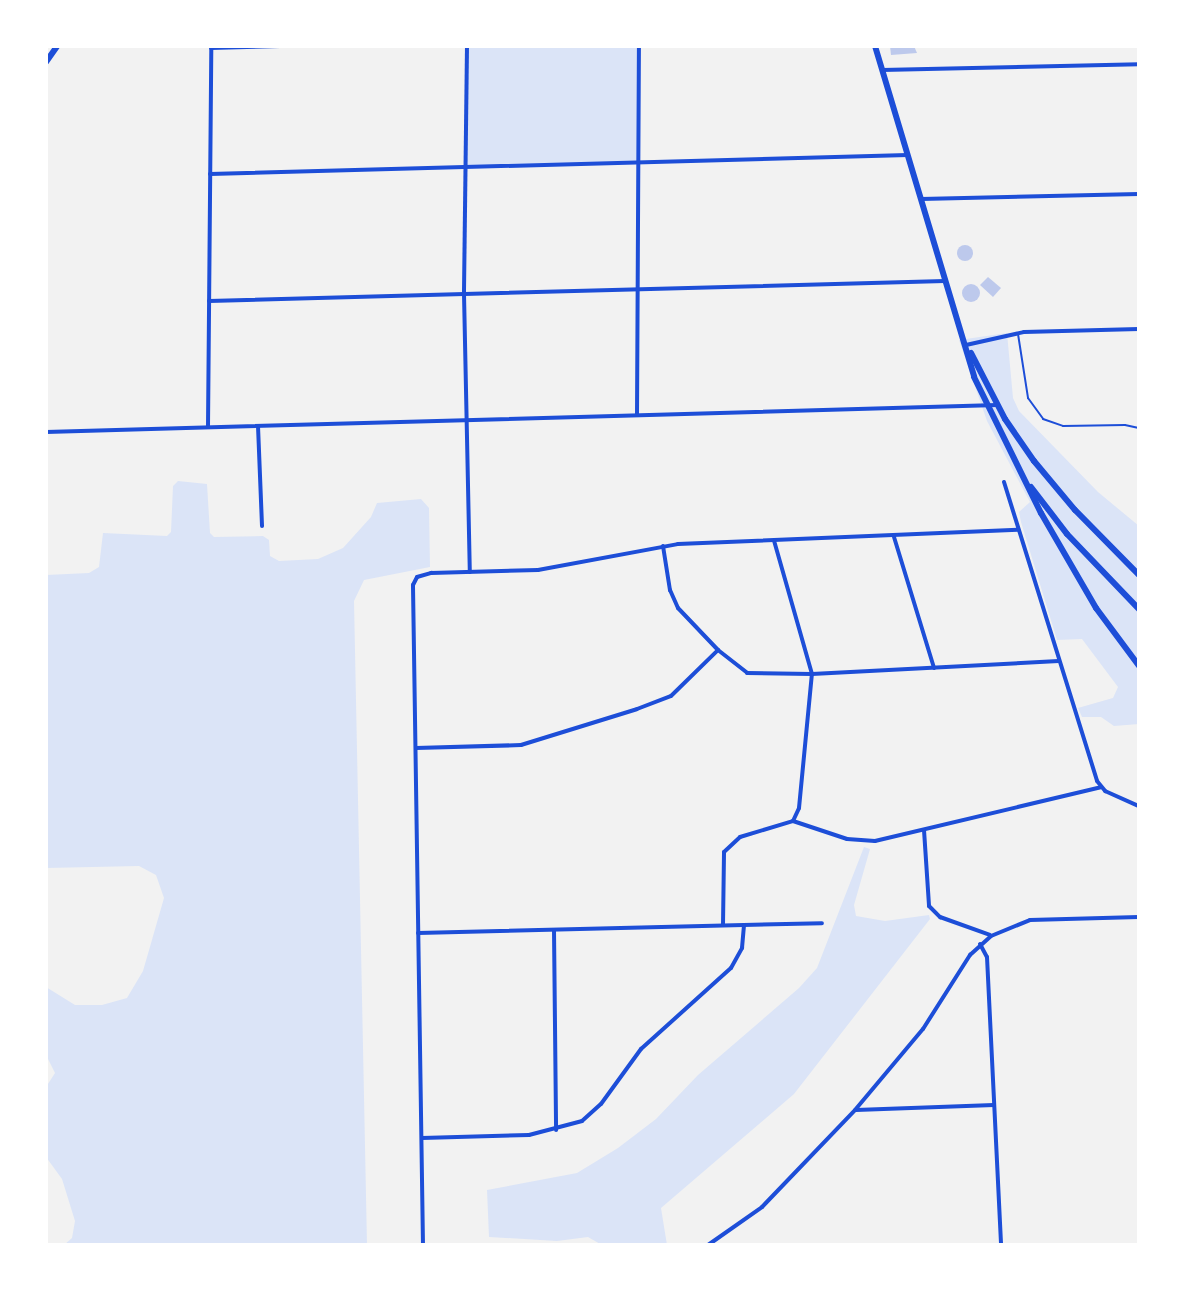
<!DOCTYPE html>
<style>
body{margin:0}
#map{position:relative;width:1185px;height:1291px;overflow:hidden;background:#f2f2f2;font-family:"Golos Text",sans-serif}
div>[style]{position:absolute}
.green>*{inset:0;background:#dbe4f7}
.building>*{inset:0;background:#bdc9ec}
.round{border-radius:50%}
.service>*{height:2px;margin:-1px;padding:0 1px;transform-origin:1px;border-radius:1px;background:#1d4ed8}
.minor>*{height:4px;margin:-2px;padding:0 2px;transform-origin:2px;border-radius:2px;background:#1d4ed8}
.primary>*{height:6px;margin:-3px;padding:0 3px;transform-origin:3px;border-radius:3px;background:#1d4ed8}
.trunk>*{height:6px;margin:-3px;padding:0 3px;transform-origin:3px;border-radius:3px;background:#1d4ed8}
span{translate:-50% -50%;white-space:nowrap;text-align:center;line-height:1.15;-webkit-text-stroke:8px #fff;paint-order:stroke}
.frame{position:absolute;inset:0;border:48px solid #fff;pointer-events:none}
</style>
<div id="map">
<div class="green">
<i style="clip-path:polygon(467px 46px,639px 46px,637px 162px,465px 167px)"></i>
<i style="clip-path:polygon(1007px 333px,1013px 398px,1019px 411px,1098px 492px,1139px 526px,1139px 724px,1114px 726px,1101px 717px,1082px 717px,1078px 708px,1113px 698px,1118px 687px,1082px 639px,1057px 640px,1021px 522px,1019px 512px,1030px 502px,987px 421px,959px 340px)"></i>
<i style="clip-path:polygon(178px 481px,207px 484px,210px 533px,214px 537px,263px 536px,269px 540px,270px 556px,279px 561px,318px 559px,343px 548px,371px 517px,377px 503px,421px 499px,429px 508px,430px 567px,364px 580px,354px 601px,367px 1245px,64px 1245px,72px 1238px,75px 1221px,62px 1179px,46px 1157px,46px 1087px,55px 1073px,46px 1055px,46px 987px,75px 1005px,102px 1005px,127px 998px,143px 971px,164px 898px,156px 875px,139px 866px,46px 868px,46px 575px,89px 573px,99px 567px,103px 533px,167px 536px,171px 532px,173px 486px)"></i>
<i style="clip-path:polygon(864px 847px,870px 849px,854px 905px,856px 916px,885px 921px,929px 915px,930px 919px,794px 1094px,661px 1208px,667px 1245px,602px 1245px,588px 1237px,557px 1241px,489px 1237px,487px 1190px,577px 1173px,618px 1148px,656px 1119px,698px 1075px,799px 988px,817px 968px)"></i>
</div>
<div class="building">
<i style="clip-path:polygon(890px 46px,914px 46px,917px 53px,891px 55px)"></i>
<i class="round" style="left:957px;top:245px;width:16px;height:16px"></i>
<i style="clip-path:polygon(988px 277px,1001px 288px,993px 297px,980px 285px)"></i>
<i class="round" style="left:962px;top:284px;width:18px;height:18px"></i>
</div>
<div class="service">
<i style="left:1018px;top:334px;width:65px;rotate:81.1deg"></i>
<i style="left:1028px;top:398px;width:26px;rotate:54deg"></i>
<i style="left:1043px;top:419px;width:21px;rotate:19deg"></i>
<i style="left:1063px;top:426px;width:62px;rotate:-0.9deg"></i>
<i style="left:1125px;top:425px;width:14px;rotate:12deg"></i>
</div>
<div class="minor">
<i style="left:467px;top:46px;width:248px;rotate:90.7deg"></i>
<i style="left:464px;top:294px;width:278px;rotate:88.8deg"></i>
<i style="left:211px;top:48px;width:69px;rotate:-1.7deg"></i>
<i style="left:882px;top:70px;width:257px;rotate:-1.3deg"></i>
<i style="left:210px;top:174px;width:698px;rotate:-1.56deg"></i>
<i style="left:921px;top:199px;width:218px;rotate:-1.3deg"></i>
<i style="left:209px;top:301px;width:736px;rotate:-1.56deg"></i>
<i style="left:966px;top:345px;width:59px;rotate:-12.6deg"></i>
<i style="left:1024px;top:332px;width:115px;rotate:-1.5deg"></i>
<i style="left:637px;top:415px;width:369px;rotate:-89.7deg"></i>
<i style="left:258px;top:426px;width:100px;rotate:87.7deg"></i>
<i style="left:208px;top:427px;width:381px;rotate:-89.5deg"></i>
<i style="left:46px;top:432px;width:952px;rotate:-1.62deg"></i>
<i style="left:1004px;top:482px;width:313px;rotate:72.7deg"></i>
<i style="left:1097px;top:781px;width:13px;rotate:51deg"></i>
<i style="left:1105px;top:791px;width:37px;rotate:24deg"></i>
<i style="left:894px;top:537px;width:137px;rotate:73deg"></i>
<i style="left:663px;top:546px;width:45px;rotate:81deg"></i>
<i style="left:670px;top:590px;width:20px;rotate:66deg"></i>
<i style="left:678px;top:608px;width:58px;rotate:46.4deg"></i>
<i style="left:718px;top:650px;width:37px;rotate:38deg"></i>
<i style="left:747px;top:673px;width:65px;rotate:0.9deg"></i>
<i style="left:812px;top:674px;width:247px;rotate:-3deg"></i>
<i style="left:416px;top:748px;width:105px;rotate:-1.6deg"></i>
<i style="left:521px;top:745px;width:121px;rotate:-17.2deg"></i>
<i style="left:637px;top:709px;width:36px;rotate:-21deg"></i>
<i style="left:671px;top:696px;width:66px;rotate:-44.4deg"></i>
<i style="left:793px;top:821px;width:57px;rotate:18.4deg"></i>
<i style="left:847px;top:839px;width:28px;rotate:4deg"></i>
<i style="left:875px;top:841px;width:232px;rotate:-13.4deg"></i>
<i style="left:924px;top:830px;width:76px;rotate:86.2deg"></i>
<i style="left:929px;top:906px;width:16px;rotate:45deg"></i>
<i style="left:940px;top:917px;width:53px;rotate:19.8deg"></i>
<i style="left:723px;top:925px;width:73px;rotate:-89.2deg"></i>
<i style="left:724px;top:852px;width:22px;rotate:-43deg"></i>
<i style="left:740px;top:837px;width:55px;rotate:-16.8deg"></i>
<i style="left:793px;top:821px;width:14px;rotate:-65deg"></i>
<i style="left:799px;top:808px;width:135px;rotate:-84.5deg"></i>
<i style="left:812px;top:674px;width:138px;rotate:-105.9deg"></i>
<i style="left:554px;top:930px;width:200px;rotate:89.4deg"></i>
<i style="left:418px;top:933px;width:404px;rotate:-1.4deg"></i>
<i style="left:980px;top:944px;width:15px;rotate:62deg"></i>
<i style="left:987px;top:957px;width:288px;rotate:87.2deg"></i>
<i style="left:856px;top:1110px;width:138px;rotate:-2.1deg"></i>
<i style="left:422px;top:1138px;width:107px;rotate:-1.6deg"></i>
<i style="left:529px;top:1135px;width:55px;rotate:-14.8deg"></i>
<i style="left:582px;top:1121px;width:25px;rotate:-42deg"></i>
<i style="left:601px;top:1104px;width:68px;rotate:-54deg"></i>
<i style="left:641px;top:1049px;width:121px;rotate:-42deg"></i>
<i style="left:731px;top:968px;width:23px;rotate:-61deg"></i>
<i style="left:742px;top:948px;width:23px;rotate:-85deg"></i>
<i style="left:423px;top:1245px;width:660px;rotate:-90.87deg"></i>
<i style="left:413px;top:585px;width:9px;rotate:-63deg"></i>
<i style="left:417px;top:577px;width:15px;rotate:-16deg"></i>
<i style="left:431px;top:573px;width:107px;rotate:-1.6deg"></i>
<i style="left:538px;top:570px;width:142px;rotate:-10.5deg"></i>
<i style="left:678px;top:544px;width:340px;rotate:-2.4deg"></i>
<i style="left:708px;top:1245px;width:66px;rotate:-35.1deg"></i>
<i style="left:762px;top:1207px;width:134px;rotate:-46.2deg"></i>
<i style="left:855px;top:1110px;width:106px;rotate:-50deg"></i>
<i style="left:923px;top:1029px;width:88px;rotate:-57.6deg"></i>
<i style="left:970px;top:955px;width:28px;rotate:-42deg"></i>
<i style="left:991px;top:936px;width:42px;rotate:-22.3deg"></i>
<i style="left:1030px;top:920px;width:109px;rotate:-1.6deg"></i>
</div>
<div class="primary">
<i style="left:46px;top:62px;width:19px;rotate:-55deg"></i>
</div>
<div class="trunk">
<i style="left:875px;top:46px;width:345px;rotate:73.3deg"></i>
<i style="left:974px;top:377px;width:152px;rotate:63.8deg"></i>
<i style="left:1041px;top:513px;width:110px;rotate:59.9deg"></i>
<i style="left:1096px;top:608px;width:72px;rotate:53.4deg"></i>
<i style="left:971px;top:353px;width:74px;rotate:62.7deg"></i>
<i style="left:1005px;top:419px;width:51px;rotate:55.4deg"></i>
<i style="left:1034px;top:461px;width:64px;rotate:50.1deg"></i>
<i style="left:1075px;top:510px;width:91px;rotate:45.4deg"></i>
<i style="left:1031px;top:487px;width:59px;rotate:52.5deg"></i>
<i style="left:1067px;top:534px;width:104px;rotate:46.2deg"></i>
</div>
<div class="frame"></div>
</div>
